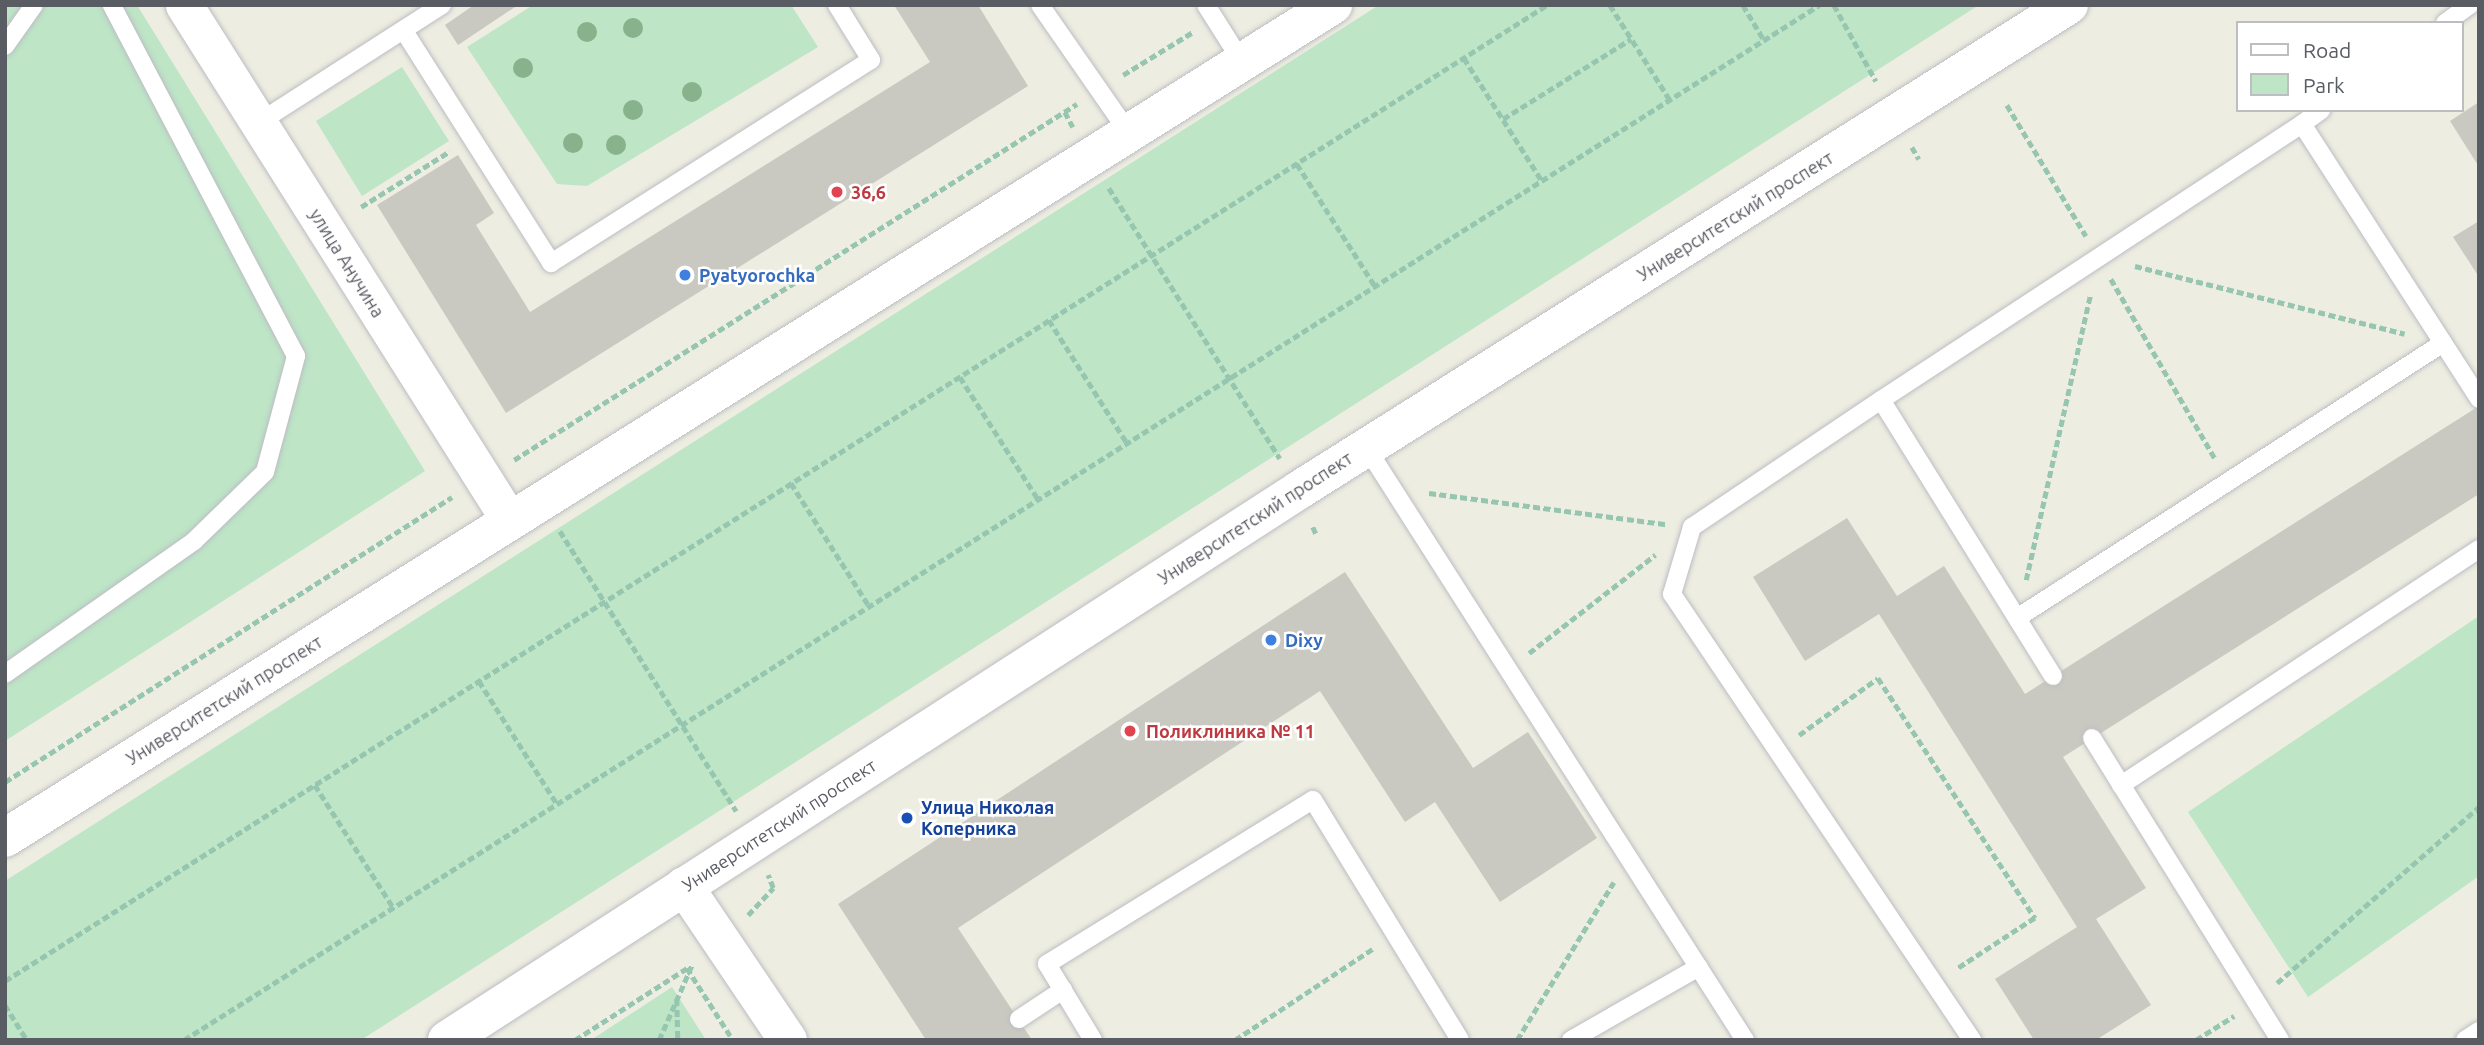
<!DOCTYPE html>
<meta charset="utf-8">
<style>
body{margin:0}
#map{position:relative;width:2484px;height:1045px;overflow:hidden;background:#edede1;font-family:Ubuntu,sans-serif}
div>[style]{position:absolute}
.green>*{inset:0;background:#bde5c6}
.building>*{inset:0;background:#cac9c1}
.path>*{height:4.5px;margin-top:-2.25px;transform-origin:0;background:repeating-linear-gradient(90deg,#96c6af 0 7px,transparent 0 10.5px)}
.roads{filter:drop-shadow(0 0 2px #bcbdc3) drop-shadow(0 0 2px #bcbdc3)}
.lane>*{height:18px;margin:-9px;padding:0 9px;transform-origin:9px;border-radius:9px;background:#fff}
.street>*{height:37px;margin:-18.5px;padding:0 18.5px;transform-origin:18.5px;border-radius:18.5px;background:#fff}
.secondary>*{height:38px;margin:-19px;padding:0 19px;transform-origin:19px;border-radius:19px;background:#fff}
.trees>*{width:20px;height:20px;margin:-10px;border-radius:50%;background:#87b28c}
.dots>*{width:19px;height:19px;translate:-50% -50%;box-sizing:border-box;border:4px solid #fff;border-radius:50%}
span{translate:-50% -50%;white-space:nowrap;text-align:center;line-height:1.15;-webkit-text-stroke:5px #fff;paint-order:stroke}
.health-label{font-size:18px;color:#be3a42;font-weight:700}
.left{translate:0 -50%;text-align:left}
.street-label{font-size:18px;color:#5a5c63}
.shop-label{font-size:18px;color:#366cbe;font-weight:700}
.transit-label{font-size:18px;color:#164399;font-weight:700}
.frame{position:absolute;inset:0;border:7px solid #5a5c63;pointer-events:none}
.legend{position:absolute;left:2236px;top:21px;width:228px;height:91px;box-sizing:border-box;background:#fff;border:2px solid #bdbec1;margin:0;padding:9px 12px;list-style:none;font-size:21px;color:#5a5c63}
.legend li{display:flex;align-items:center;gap:14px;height:35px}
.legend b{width:35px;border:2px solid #bdbec1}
</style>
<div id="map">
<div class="green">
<i style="clip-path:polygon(5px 5px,137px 5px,425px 471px,5px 741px)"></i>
<i style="clip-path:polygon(533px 5px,791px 5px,818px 47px,587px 186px,557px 184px,467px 47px)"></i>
<i style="clip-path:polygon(1379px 5px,1979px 5px,361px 1040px,5px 1040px,5px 881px)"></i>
<i style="clip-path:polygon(402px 67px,449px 141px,362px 196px,316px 121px)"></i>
<i style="clip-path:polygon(2479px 616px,2479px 876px,2308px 997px,2188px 812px)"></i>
<i style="clip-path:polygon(672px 987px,706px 1040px,591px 1040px)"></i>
</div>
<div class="building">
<i style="clip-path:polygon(474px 5px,518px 5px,458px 45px,445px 25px)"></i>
<i style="clip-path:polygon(894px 5px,978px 5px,1028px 86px,506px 413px,377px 205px,458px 155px,494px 213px,476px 225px,530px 312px,930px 62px)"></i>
<i style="clip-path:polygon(2479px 102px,2479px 167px,2450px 121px)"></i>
<i style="clip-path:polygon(2479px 221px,2479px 277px,2453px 237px)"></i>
<i style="clip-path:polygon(2479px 406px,2479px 494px,2063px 757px,2146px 888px,2096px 919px,2151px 1005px,2096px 1040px,2034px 1040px,1995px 979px,2077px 927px,1879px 614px,1805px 661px,1753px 577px,1847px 518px,1897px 596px,1944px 566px,2025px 694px)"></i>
<i style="clip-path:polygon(1345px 572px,1473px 768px,1528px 732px,1597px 838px,1500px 902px,1435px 802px,1405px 822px,1320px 691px,958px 928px,1032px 1040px,926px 1040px,838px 904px)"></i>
</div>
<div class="path">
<i style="left:1610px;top:5px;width:112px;rotate:57.7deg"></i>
<i style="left:1743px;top:5px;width:41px;rotate:59deg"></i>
<i style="left:1834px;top:5px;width:87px;rotate:61.1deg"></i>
<i style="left:1464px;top:58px;width:146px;rotate:57.6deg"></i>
<i style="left:1123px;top:75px;width:82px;rotate:-31.6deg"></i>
<i style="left:2007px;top:105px;width:153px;rotate:58.9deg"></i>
<i style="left:1065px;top:112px;width:17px;rotate:62deg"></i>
<i style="left:1503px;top:119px;width:151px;rotate:-32deg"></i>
<i style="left:1912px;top:147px;width:14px;rotate:60deg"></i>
<i style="left:1297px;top:164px;width:145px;rotate:57.4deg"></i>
<i style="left:1109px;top:188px;width:320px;rotate:57.7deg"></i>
<i style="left:361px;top:207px;width:105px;rotate:-32.2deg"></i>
<i style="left:2135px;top:266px;width:278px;rotate:14.1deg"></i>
<i style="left:2111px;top:279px;width:209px;rotate:59.9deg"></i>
<i style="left:1049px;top:320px;width:146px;rotate:57.6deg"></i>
<i style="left:960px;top:377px;width:145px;rotate:57.4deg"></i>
<i style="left:514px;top:460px;width:666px;rotate:-32.31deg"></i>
<i style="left:791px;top:483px;width:146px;rotate:57.6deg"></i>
<i style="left:1429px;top:493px;width:239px;rotate:7.5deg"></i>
<i style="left:1313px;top:527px;width:10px;rotate:66deg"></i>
<i style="left:560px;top:531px;width:331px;rotate:57.8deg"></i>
<i style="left:2026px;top:580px;width:292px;rotate:-77.3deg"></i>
<i style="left:1529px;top:653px;width:160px;rotate:-37.9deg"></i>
<i style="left:479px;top:681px;width:146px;rotate:57.6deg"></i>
<i style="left:1799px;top:735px;width:97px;rotate:-35.8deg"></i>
<i style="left:1878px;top:678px;width:287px;rotate:56.8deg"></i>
<i style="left:2035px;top:918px;width:93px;rotate:146.8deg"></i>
<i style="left:5px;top:782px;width:530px;rotate:-32.52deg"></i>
<i style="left:315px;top:785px;width:145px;rotate:57.4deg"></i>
<i style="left:748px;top:915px;width:37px;rotate:-47deg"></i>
<i style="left:773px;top:888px;width:14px;rotate:-111deg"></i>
<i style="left:5px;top:981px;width:1825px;rotate:-32.33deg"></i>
<i style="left:2277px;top:983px;width:268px;rotate:-41.1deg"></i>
<i style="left:677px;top:999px;width:41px;rotate:88.6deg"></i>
<i style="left:5px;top:1005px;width:41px;rotate:57.8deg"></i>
<i style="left:184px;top:1040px;width:1935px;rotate:-32.33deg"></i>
<i style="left:575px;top:1040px;width:133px;rotate:-32.7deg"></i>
<i style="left:687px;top:968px;width:85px;rotate:57.4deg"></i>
<i style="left:659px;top:1040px;width:82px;rotate:-66.3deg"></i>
<i style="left:1235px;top:1040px;width:167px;rotate:-33.5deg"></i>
<i style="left:1517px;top:1040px;width:185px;rotate:-58.5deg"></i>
<i style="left:2196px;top:1040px;width:45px;rotate:-32.3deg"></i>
</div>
<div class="roads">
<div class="lane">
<i style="left:1040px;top:5px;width:156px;rotate:55.2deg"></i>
<i style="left:1206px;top:5px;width:67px;rotate:57.7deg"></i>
<i style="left:2445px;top:23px;width:31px;rotate:-36deg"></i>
<i style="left:404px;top:31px;width:275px;rotate:57.6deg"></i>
<i style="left:551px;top:263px;width:379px;rotate:-32.4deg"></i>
<i style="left:871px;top:60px;width:65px;rotate:-121.7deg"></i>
<i style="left:5px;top:46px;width:50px;rotate:-54.7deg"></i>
<i style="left:258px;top:123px;width:219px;rotate:-32.7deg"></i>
<i style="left:2302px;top:124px;width:24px;rotate:-36deg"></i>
<i style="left:1881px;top:400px;width:228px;rotate:146.1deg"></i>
<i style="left:1692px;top:527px;width:70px;rotate:106.6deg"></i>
<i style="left:1672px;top:594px;width:538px;rotate:56.07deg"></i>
<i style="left:1366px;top:447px;width:704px;rotate:57.42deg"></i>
<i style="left:2017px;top:618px;width:507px;rotate:-32.84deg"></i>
<i style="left:5px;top:674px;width:231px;rotate:-35.1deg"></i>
<i style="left:194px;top:541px;width:99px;rotate:-44.2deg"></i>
<i style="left:265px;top:472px;width:120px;rotate:-75deg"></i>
<i style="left:296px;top:356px;width:396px;rotate:-117.7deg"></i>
<i style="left:2053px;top:676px;width:325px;rotate:-121.9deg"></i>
<i style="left:1881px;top:400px;width:503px;rotate:-33.25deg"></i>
<i style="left:2302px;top:124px;width:327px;rotate:57.2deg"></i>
<i style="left:2092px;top:738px;width:356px;rotate:58.1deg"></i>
<i style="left:2121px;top:785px;width:429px;rotate:-33.4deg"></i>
<i style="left:1019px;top:1019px;width:53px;rotate:-33.4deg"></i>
<i style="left:1093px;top:1040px;width:89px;rotate:-121.2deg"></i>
<i style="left:1047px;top:964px;width:312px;rotate:-31.7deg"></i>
<i style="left:1313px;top:800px;width:281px;rotate:58.5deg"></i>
<i style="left:1571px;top:1040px;width:147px;rotate:-29.7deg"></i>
<i style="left:2465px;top:1040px;width:17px;rotate:-33deg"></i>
</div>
<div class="street">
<i style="left:184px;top:5px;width:610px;rotate:57.72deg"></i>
</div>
<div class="secondary">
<i style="left:5px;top:838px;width:1568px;rotate:-32.1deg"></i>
<i style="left:684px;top:886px;width:186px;rotate:56deg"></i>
<i style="left:447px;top:1040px;width:1014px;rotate:-32.84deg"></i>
<i style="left:1299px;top:490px;width:910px;rotate:-32.21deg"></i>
</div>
</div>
<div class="trees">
<i style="left:633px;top:28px"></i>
<i style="left:587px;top:32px"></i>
<i style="left:523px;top:68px"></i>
<i style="left:692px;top:92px"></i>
<i style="left:633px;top:110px"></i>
<i style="left:573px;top:143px"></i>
<i style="left:616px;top:145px"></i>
</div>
<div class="dots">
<i style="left:837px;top:192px;background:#e0444e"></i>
<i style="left:685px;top:275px;background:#3f7fe0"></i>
<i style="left:1271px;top:640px;background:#3f7fe0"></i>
<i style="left:1130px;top:731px;background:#e0444e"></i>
<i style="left:907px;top:818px;background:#1a4fb4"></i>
</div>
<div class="health-label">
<span class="left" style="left:851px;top:192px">36,6</span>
<span class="left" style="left:1146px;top:731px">Поликлиника № 11</span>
</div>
<div class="street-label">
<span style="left:1735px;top:216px;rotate:-32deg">Университетский проспект</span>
<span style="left:347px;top:263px;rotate:58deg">улица Анучина</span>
<span style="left:1255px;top:518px;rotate:-33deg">Университетский проспект</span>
<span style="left:224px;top:700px;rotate:-32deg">Университетский проспект</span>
<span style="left:779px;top:825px;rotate:-33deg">Университетский проспект</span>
</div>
<div class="shop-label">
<span class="left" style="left:699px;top:275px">Pyatyorochka</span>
<span class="left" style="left:1285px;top:640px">Dixy</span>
</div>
<div class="transit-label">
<span class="left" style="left:921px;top:818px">Улица Николая<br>Коперника</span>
</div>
<div class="frame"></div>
<ul class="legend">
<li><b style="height:9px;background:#fff"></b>Road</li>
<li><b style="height:19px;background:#bde5c6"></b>Park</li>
</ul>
</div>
